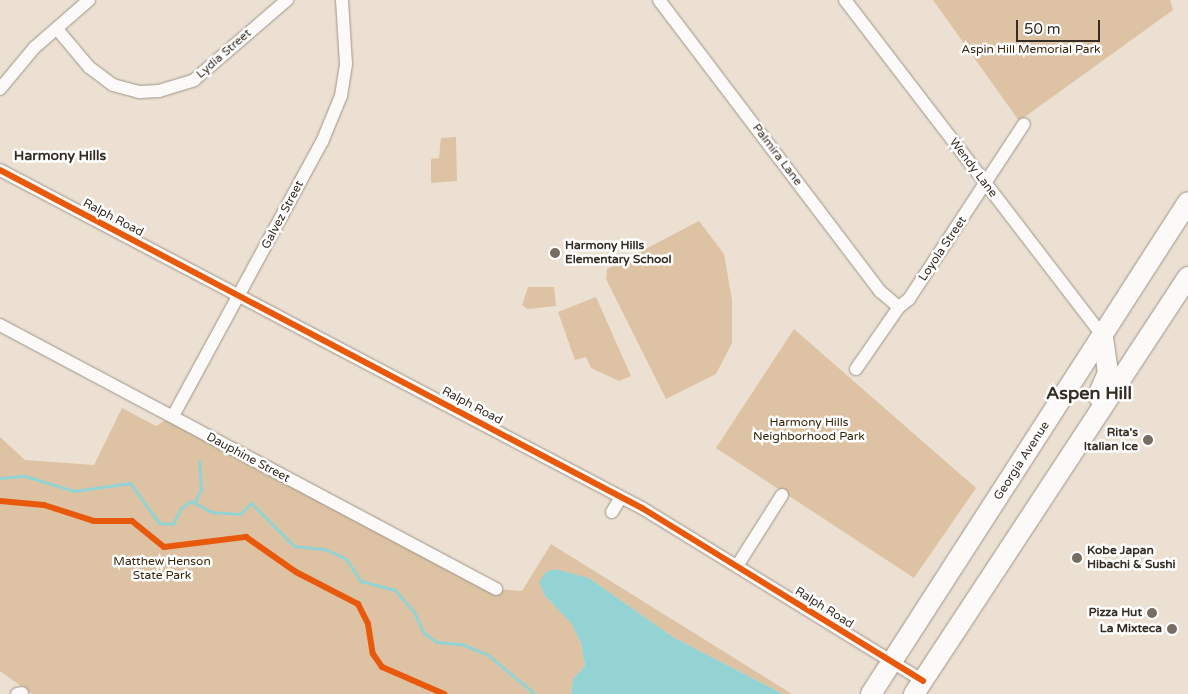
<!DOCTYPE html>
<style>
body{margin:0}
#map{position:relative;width:1188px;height:694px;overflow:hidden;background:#ece0d2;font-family:"Varela Round",sans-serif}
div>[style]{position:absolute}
.green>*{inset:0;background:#ddc3a3}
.water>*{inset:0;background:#94d3d3}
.stream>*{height:3px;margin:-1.5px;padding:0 1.5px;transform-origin:1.5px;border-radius:1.5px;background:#94d3d3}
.roads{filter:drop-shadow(0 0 1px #9d9489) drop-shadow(0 0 1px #9d9489)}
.minor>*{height:12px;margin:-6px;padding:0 6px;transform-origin:6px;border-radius:6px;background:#fcfaf8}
.primary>*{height:20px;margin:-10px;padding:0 10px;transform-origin:10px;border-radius:10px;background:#fcfaf8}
.cycleway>*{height:6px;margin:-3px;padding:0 3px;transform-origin:3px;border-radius:3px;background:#e8590c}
.dots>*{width:14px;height:14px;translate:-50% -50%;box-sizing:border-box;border:2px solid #fff;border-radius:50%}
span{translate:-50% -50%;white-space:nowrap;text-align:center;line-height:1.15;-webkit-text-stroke:5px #fff;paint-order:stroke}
.park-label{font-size:12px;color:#39270d}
.street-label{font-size:12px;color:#362e24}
.poi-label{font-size:12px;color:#362e24;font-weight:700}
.left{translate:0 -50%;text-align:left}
.right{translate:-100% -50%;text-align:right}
.neighbourhood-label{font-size:14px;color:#362e24;font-weight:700}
.district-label{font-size:18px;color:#362e24;font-weight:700}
.scale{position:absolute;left:1016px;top:20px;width:84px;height:22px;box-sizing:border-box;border:2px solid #362e24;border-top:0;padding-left:6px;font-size:15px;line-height:18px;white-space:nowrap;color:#362e24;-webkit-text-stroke:4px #fff;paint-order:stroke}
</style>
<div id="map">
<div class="green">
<i style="clip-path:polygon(933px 0,1170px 0,1173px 10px,1019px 121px)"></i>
<i style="clip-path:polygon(456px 137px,457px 181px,431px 183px,431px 159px,439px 158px,441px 138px)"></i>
<i style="clip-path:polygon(699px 221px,724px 254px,732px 300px,732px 343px,716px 374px,666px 399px,606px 279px,607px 269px)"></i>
<i style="clip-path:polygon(528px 287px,554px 287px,556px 306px,527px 309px,522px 305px)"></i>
<i style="clip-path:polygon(596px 297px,631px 376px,619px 381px,591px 368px,586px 357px,575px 360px,558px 312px)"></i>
<i style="clip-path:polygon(794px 329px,976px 488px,914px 578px,716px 448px)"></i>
<i style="clip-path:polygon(122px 408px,156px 426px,173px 416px,496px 589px,522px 591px,551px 544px,792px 694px,783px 694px,673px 637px,589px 578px,545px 596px,571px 623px,581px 643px,585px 666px,573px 679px,571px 694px,32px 694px,0 671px,0 437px,25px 460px,94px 465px)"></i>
</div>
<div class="water">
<i style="clip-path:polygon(555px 569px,589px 578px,673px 637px,783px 694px,571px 694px,573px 679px,585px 666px,581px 643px,571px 623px,545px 596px,539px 582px,546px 572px)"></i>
</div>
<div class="stream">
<i style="left:0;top:478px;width:25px;rotate:-5deg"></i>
<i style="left:25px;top:476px;width:51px;rotate:17deg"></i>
<i style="left:74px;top:491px;width:57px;rotate:-8.1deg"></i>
<i style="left:130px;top:483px;width:49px;rotate:54.1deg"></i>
<i style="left:159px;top:523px;width:14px;rotate:4deg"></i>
<i style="left:173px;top:524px;width:18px;rotate:-63deg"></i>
<i style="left:181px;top:508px;width:12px;rotate:-35deg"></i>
<i style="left:191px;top:501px;width:24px;rotate:28deg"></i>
<i style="left:212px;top:512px;width:28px;rotate:4deg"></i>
<i style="left:240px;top:514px;width:16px;rotate:-45deg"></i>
<i style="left:251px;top:503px;width:61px;rotate:45deg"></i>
<i style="left:294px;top:546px;width:31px;rotate:6deg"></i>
<i style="left:325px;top:549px;width:23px;rotate:25deg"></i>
<i style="left:346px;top:559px;width:27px;rotate:56deg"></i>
<i style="left:361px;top:581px;width:35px;rotate:15deg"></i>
<i style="left:395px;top:590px;width:29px;rotate:49deg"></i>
<i style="left:414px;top:612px;width:23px;rotate:65deg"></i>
<i style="left:424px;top:633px;width:16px;rotate:35deg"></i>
<i style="left:437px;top:642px;width:25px;rotate:5deg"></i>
<i style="left:462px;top:644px;width:28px;rotate:23deg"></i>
<i style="left:488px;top:655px;width:61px;rotate:39.7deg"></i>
<i style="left:194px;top:503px;width:15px;rotate:-62deg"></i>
<i style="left:201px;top:490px;width:29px;rotate:-94deg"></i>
</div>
<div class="roads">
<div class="minor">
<i style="left:659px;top:0;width:367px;rotate:52.8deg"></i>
<i style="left:881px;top:292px;width:23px;rotate:40deg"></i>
<i style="left:845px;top:0;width:424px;rotate:52.5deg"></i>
<i style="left:57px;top:29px;width:50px;rotate:49.9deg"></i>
<i style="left:89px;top:67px;width:30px;rotate:37deg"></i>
<i style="left:113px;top:85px;width:28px;rotate:15deg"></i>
<i style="left:140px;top:92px;width:19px;rotate:-3deg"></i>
<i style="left:159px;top:91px;width:37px;rotate:-17deg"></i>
<i style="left:194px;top:80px;width:123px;rotate:-40.7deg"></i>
<i style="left:0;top:89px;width:53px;rotate:-50.3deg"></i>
<i style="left:34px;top:48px;width:73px;rotate:-41.1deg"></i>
<i style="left:0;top:170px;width:726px;rotate:27.77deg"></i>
<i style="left:642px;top:508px;width:330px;rotate:31.6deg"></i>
<i style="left:0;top:325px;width:562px;rotate:28.02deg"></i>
<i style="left:856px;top:369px;width:75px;rotate:-55.3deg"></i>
<i style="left:899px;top:307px;width:13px;rotate:-39deg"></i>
<i style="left:909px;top:299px;width:209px;rotate:-56.7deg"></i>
<i style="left:173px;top:416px;width:312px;rotate:-61.5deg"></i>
<i style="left:322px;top:142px;width:50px;rotate:-67.6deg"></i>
<i style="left:341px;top:96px;width:32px;rotate:-81deg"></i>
<i style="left:346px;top:64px;width:64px;rotate:-93.6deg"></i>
<i style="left:612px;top:512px;width:17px;rotate:-59deg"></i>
<i style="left:737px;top:566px;width:84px;rotate:-57.6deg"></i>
<i style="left:17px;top:694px;width:5px;rotate:-11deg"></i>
</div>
<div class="primary">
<i style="left:1098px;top:396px;width:25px;rotate:-67deg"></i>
<i style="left:1108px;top:373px;width:37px;rotate:-98deg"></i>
<i style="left:871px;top:694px;width:585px;rotate:-57.21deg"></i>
<i style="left:914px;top:694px;width:499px;rotate:-56.7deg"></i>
</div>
</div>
<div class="cycleway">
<i style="left:0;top:170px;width:726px;rotate:27.77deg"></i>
<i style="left:642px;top:508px;width:330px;rotate:31.6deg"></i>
<i style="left:0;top:501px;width:44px;rotate:5.2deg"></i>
<i style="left:44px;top:505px;width:52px;rotate:17.7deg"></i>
<i style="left:94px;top:521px;width:38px"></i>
<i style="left:132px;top:521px;width:41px;rotate:39.1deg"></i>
<i style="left:164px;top:547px;width:83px;rotate:-7deg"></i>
<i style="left:246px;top:537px;width:61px;rotate:35deg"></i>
<i style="left:296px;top:572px;width:70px;rotate:27.3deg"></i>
<i style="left:358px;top:604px;width:22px;rotate:63deg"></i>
<i style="left:368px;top:624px;width:30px;rotate:81deg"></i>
<i style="left:373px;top:654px;width:16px;rotate:55deg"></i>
<i style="left:382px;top:667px;width:68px;rotate:23.5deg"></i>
</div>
<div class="dots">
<i style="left:555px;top:253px;background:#766c61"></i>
<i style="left:1148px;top:440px;background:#766c61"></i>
<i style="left:1077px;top:558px;background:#766c61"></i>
<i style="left:1152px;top:613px;background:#766c61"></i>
<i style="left:1172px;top:629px;background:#766c61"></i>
</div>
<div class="park-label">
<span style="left:1031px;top:50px">Aspin Hill Memorial Park</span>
<span style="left:809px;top:430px">Harmony Hills<br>Neighborhood Park</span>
<span style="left:162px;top:569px">Matthew Henson<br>State Park</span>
</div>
<div class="street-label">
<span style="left:224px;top:54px;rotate:-41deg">Lydia Street</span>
<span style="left:777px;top:155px;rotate:53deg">Palmira Lane</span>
<span style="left:973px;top:168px;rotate:53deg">Wendy Lane</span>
<span style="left:283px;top:215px;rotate:-62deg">Galvez Street</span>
<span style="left:113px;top:218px;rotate:28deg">Ralph Road</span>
<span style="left:943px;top:249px;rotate:-56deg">Loyola Street</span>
<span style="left:472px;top:406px;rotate:28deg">Ralph Road</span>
<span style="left:248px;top:458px;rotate:28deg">Dauphine Street</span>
<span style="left:1022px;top:461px;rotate:-57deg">Georgia Avenue</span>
<span style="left:824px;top:608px;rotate:32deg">Ralph Road</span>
</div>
<div class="poi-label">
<span class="left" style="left:565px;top:253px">Harmony Hills<br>Elementary School</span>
<span class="right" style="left:1138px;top:440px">Rita's<br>Italian Ice</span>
<span class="left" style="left:1087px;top:558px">Kobe Japan<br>Hibachi &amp; Sushi</span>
<span class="right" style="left:1142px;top:613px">Pizza Hut</span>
<span class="right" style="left:1162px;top:629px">La Mixteca</span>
</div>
<div class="neighbourhood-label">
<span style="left:60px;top:156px">Harmony Hills</span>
</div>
<div class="district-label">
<span style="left:1089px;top:393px">Aspen Hill</span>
</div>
<div class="scale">50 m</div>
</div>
